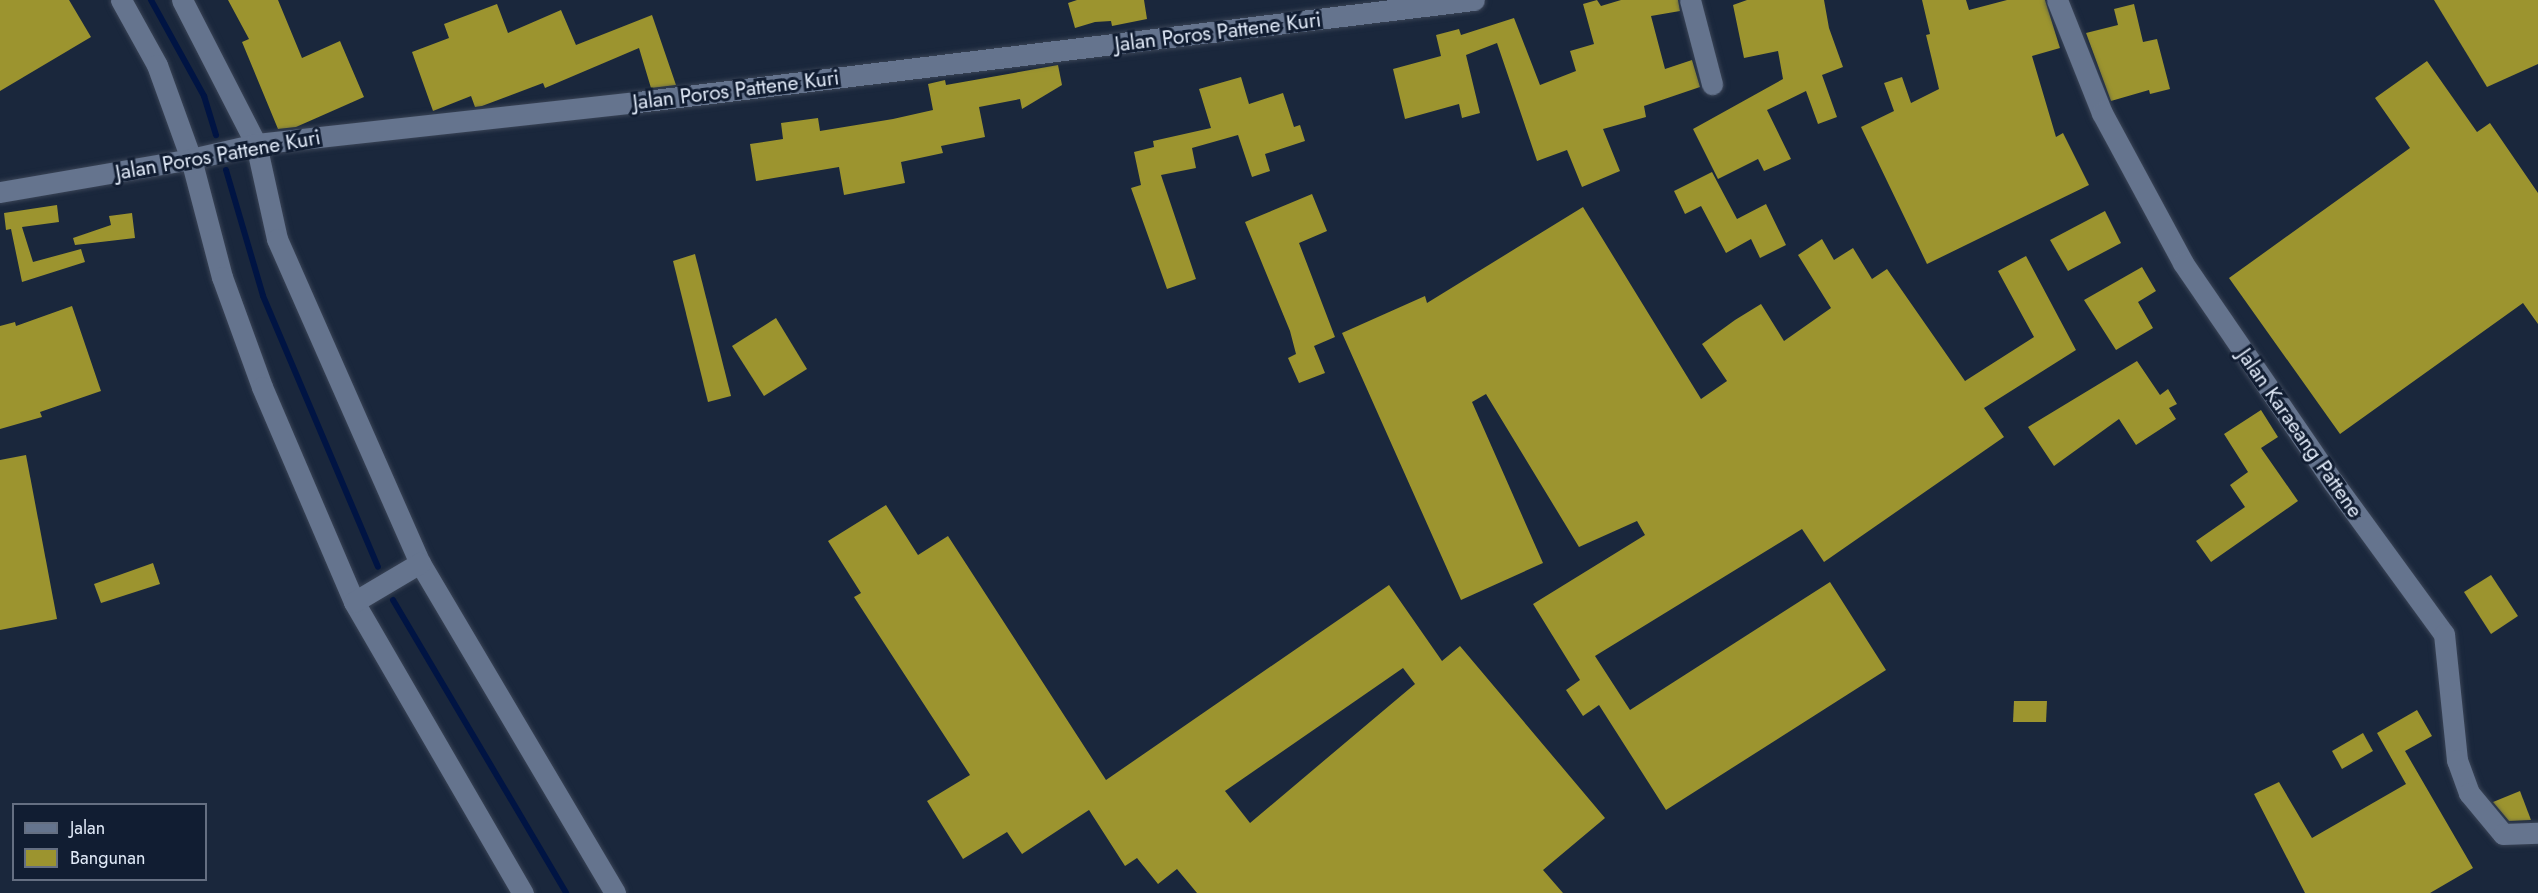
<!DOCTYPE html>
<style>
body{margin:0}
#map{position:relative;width:2538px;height:893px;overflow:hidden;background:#1a273c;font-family:Jost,sans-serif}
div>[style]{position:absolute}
.stream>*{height:6px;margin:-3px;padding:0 3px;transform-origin:3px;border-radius:3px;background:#001443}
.building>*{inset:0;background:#9c942f}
.roads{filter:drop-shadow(0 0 2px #3a4456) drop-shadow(0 0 2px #3a4456)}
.minor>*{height:21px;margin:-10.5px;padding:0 10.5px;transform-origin:10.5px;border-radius:10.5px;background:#65748e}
span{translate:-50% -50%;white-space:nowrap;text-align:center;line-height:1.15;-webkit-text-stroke:6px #111d32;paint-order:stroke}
.street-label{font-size:21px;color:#e2ebf9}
.legend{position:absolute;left:12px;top:803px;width:195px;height:78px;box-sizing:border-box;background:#111d32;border:2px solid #656f82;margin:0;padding:8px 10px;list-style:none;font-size:18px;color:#e2ebf9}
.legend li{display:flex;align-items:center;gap:12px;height:30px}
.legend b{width:30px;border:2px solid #656f82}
</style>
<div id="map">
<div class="stream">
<i style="left:151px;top:0;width:110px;rotate:61.1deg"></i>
<i style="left:204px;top:96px;width:41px;rotate:72.9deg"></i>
<i style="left:226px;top:170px;width:131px;rotate:73.6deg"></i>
<i style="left:263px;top:296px;width:294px;rotate:67deg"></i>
<i style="left:393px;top:600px;width:340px;rotate:59.4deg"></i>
</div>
<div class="building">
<i style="clip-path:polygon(0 0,69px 0,91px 37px,0 91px)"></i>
<i style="clip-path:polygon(228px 0,278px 0,302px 58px,340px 41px,364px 97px,296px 127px,278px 129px,242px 42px,249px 39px)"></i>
<i style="clip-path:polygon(1077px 0,1144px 0,1147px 19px,1112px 26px,1111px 21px,1095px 22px,1075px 28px,1068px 3px)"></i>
<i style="clip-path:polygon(1597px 0,1601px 6px,1621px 0,1678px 0,1680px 11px,1651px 16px,1665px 69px,1692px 60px,1700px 87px,1644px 106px,1646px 117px,1603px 129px,1620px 171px,1582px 187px,1567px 150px,1537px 161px,1497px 43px,1466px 55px,1480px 113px,1462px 118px,1459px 104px,1405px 119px,1393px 69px,1441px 56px,1436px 35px,1459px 29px,1461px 35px,1514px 18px,1540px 85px,1576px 71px,1570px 51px,1594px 44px,1583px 4px)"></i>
<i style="clip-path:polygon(1747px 0,1824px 0,1829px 28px,1843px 67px,1822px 75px,1837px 117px,1818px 124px,1806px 91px,1767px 110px,1791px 159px,1764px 171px,1758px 159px,1718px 179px,1693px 129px,1783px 79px,1778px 51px,1744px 58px,1733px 5px)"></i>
<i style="clip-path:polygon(1922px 0,1966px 0,1969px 10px,2007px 0,2045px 0,2060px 48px,2032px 56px,2056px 137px,2063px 133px,2089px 185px,1927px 264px,1861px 127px,1894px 111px,1884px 83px,1902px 77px,1911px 103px,1939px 89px,1926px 35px,1930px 34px)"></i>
<i style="clip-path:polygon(2434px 0,2538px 0,2538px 64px,2487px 87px)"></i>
<i style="clip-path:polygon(497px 4px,508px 33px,561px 10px,576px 45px,652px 15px,676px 85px,651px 88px,639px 48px,545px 88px,543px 83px,482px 106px,475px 107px,471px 96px,433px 111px,412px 52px,449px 38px,444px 24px)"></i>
<i style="clip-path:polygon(2134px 4px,2143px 42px,2157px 39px,2170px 89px,2150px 94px,2149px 90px,2111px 101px,2086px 33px,2118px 25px,2114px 9px)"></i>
<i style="clip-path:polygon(2427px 61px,2477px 132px,2490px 123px,2538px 193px,2538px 324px,2523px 303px,2340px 434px,2229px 278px,2410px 148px,2375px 98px)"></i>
<i style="clip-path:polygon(1058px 65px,1062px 85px,1022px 109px,1020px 99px,979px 107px,985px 137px,941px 146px,943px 153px,901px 162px,905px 183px,844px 195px,839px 167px,756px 181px,750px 144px,783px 139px,781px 123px,818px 118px,820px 131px,893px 119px,933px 110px,928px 84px,945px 80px,946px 85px)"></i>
<i style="clip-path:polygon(1241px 77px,1249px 104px,1283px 93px,1294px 127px,1300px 125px,1305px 141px,1265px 154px,1270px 171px,1252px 177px,1238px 135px,1192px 148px,1196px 168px,1161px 175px,1196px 279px,1167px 289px,1131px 188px,1141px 185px,1134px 152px,1154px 147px,1153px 141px,1211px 128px,1199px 89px)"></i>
<i style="clip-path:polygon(1712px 172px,1737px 219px,1766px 204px,1786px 245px,1760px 258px,1751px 239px,1726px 253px,1701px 206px,1685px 214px,1674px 191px)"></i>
<i style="clip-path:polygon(1312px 194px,1327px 231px,1299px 243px,1335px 337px,1314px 346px,1325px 373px,1299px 383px,1288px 358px,1296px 354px,1290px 331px,1245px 222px)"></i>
<i style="clip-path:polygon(57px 205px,59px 222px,22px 227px,33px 262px,81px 249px,85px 262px,22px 282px,11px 229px,6px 230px,4px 213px)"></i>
<i style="clip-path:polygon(1583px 207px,1701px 399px,1727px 381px,1702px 344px,1735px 320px,1761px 304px,1784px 341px,1831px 308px,1798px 255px,1822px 239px,1834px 260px,1853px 248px,1872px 279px,1887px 269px,1965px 381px,2034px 337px,1998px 271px,2026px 256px,2076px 350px,1984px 408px,2004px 437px,1824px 562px,1802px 529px,1595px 656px,1630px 710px,1830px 582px,1886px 670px,1666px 810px,1599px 705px,1583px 716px,1566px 690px,1580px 680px,1533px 604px,1645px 535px,1637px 521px,1579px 547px,1486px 394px,1472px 402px,1543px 563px,1461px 600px,1342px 333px,1425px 296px,1427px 303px)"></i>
<i style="clip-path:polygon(2105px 211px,2121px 243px,2068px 271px,2050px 240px)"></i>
<i style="clip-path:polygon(132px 213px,135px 238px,75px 245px,73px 238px,111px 225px,109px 216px)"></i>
<i style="clip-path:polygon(695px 254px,731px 396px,708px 402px,673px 261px)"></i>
<i style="clip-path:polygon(2142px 267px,2156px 291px,2138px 302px,2153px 328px,2116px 350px,2084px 300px)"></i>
<i style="clip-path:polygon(72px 306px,101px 391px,40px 412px,42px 417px,0 429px,0 326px,15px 322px,16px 326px)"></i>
<i style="clip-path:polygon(776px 318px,807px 369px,764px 396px,732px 346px)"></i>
<i style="clip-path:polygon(2137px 361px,2160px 395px,2168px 389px,2177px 404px,2169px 408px,2176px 419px,2136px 445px,2119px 419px,2054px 466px,2028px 427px)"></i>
<i style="clip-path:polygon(2261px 410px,2278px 437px,2261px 448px,2298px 501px,2211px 562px,2196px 541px,2245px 507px,2230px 485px,2248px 472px,2224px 434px)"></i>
<i style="clip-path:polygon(26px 455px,57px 619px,0 630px,0 460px)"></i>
<i style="clip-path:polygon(evenodd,886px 505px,918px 555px,948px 536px,1106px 780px,1389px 585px,1442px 661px,1460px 646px,1605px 818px,1543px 870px,1563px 893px,1197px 893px,1177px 869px,1158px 884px,1137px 858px,1125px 866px,1089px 810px,1022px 854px,1007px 832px,963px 859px,927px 801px,970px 775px,854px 597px,861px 593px,828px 541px,886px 505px,1403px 668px,1415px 684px,1250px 823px,1225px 791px,1403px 668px)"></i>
<i style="clip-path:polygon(153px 563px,160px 584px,101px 603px,94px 584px)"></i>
<i style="clip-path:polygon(2491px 575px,2518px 616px,2491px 634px,2464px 592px)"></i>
<i style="clip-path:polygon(2014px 701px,2047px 701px,2046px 722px,2013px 722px)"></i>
<i style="clip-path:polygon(2417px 710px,2432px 736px,2405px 751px,2473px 868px,2430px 893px,2305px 893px,2254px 794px,2279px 782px,2312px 838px,2406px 784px,2377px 733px)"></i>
<i style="clip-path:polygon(2363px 733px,2373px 751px,2342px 769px,2332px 751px)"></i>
<i style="clip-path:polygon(2520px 791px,2531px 820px,2509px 821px,2493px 802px)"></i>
</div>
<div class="roads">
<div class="minor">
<i style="left:121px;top:0;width:74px;rotate:61deg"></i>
<i style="left:157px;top:65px;width:100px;rotate:70.1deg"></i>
<i style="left:191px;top:159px;width:122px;rotate:75.3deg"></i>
<i style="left:222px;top:277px;width:117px;rotate:70deg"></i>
<i style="left:262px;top:387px;width:234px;rotate:66.8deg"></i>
<i style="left:354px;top:602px;width:337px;rotate:59.9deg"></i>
<i style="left:182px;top:0;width:162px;rotate:62.8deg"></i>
<i style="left:256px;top:144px;width:97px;rotate:77.5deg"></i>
<i style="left:277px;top:239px;width:354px;rotate:66.2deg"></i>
<i style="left:420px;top:563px;width:383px;rotate:59.4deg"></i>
<i style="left:1690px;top:0;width:87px;rotate:75.3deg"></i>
<i style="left:2057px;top:0;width:122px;rotate:68.3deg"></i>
<i style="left:2102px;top:113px;width:170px;rotate:61.6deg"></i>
<i style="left:2183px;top:263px;width:265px;rotate:55.6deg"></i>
<i style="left:2333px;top:482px;width:188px;rotate:53.9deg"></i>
<i style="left:2444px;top:634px;width:127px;rotate:84.1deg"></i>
<i style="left:2457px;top:760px;width:35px;rotate:70deg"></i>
<i style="left:2469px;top:793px;width:53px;rotate:50.3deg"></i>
<i style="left:2503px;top:834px;width:35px;rotate:-2deg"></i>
<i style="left:0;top:192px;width:194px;rotate:-9.8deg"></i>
<i style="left:191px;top:159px;width:67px;rotate:-13deg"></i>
<i style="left:256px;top:144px;width:384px;rotate:-6.3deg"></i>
<i style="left:638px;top:102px;width:842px;rotate:-6.96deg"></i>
<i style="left:354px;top:602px;width:77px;rotate:-30.6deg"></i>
</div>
</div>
<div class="street-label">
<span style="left:1218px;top:32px;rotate:-7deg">Jalan Poros Pattene Kuri</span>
<span style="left:736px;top:90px;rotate:-7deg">Jalan Poros Pattene Kuri</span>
<span style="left:218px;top:155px;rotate:-10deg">Jalan Poros Pattene Kuri</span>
<span style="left:2300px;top:433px;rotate:55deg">Jalan Karaeang Pattene</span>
</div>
<ul class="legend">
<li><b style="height:8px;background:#65748e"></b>Jalan</li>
<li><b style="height:16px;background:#9c942f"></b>Bangunan</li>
</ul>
</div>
